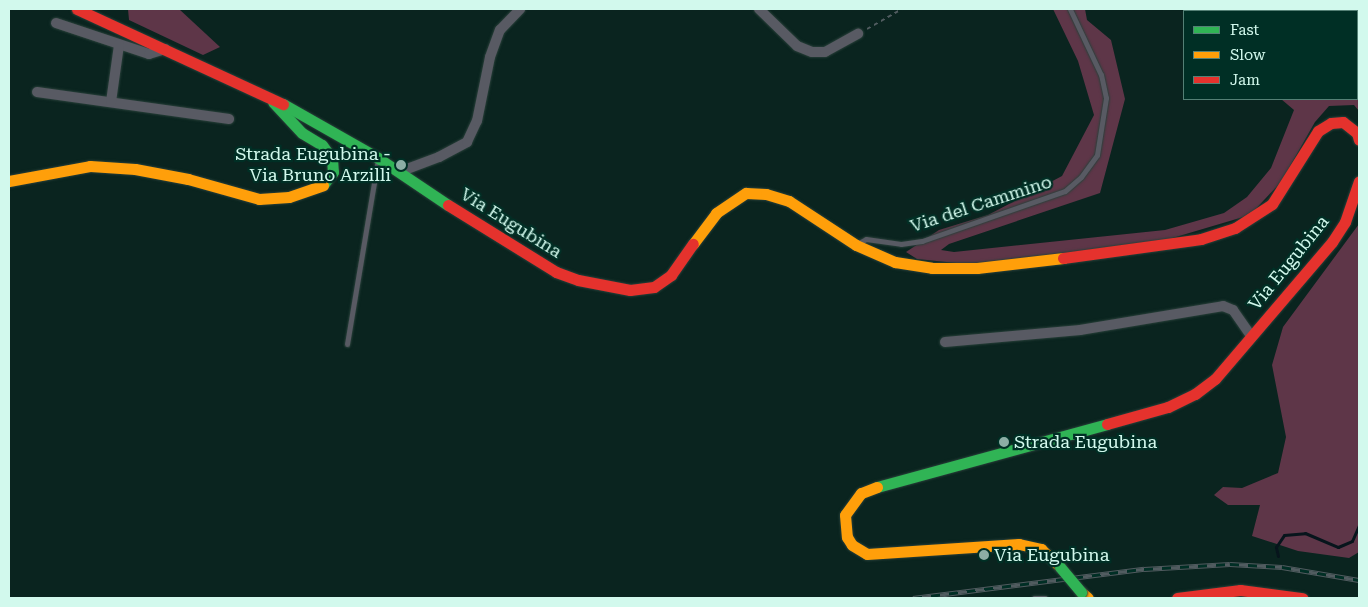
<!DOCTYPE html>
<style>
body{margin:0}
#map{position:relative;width:1368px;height:607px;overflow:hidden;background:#0a241f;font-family:"Roboto Serif",serif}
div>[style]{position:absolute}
.green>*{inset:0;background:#5e3648}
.stream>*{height:3px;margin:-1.5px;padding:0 1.5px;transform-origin:1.5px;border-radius:1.5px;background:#07151c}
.path>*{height:2px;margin-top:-1px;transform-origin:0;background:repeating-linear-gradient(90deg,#515c60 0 4px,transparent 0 8px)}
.roads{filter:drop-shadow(0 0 1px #29403a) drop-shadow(0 0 1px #29403a)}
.lane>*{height:5px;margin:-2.5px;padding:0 2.5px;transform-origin:2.5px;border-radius:2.5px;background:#585a63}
.street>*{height:10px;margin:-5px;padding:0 5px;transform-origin:5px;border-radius:5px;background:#585a63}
.fast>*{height:11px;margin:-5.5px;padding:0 5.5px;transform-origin:5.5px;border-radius:5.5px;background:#30b455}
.slow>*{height:11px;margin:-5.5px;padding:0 5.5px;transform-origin:5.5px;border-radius:5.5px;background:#ff9f0a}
.jam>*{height:11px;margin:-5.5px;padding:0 5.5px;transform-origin:5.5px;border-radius:5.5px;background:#e5322d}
.rail>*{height:5px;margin-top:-2.5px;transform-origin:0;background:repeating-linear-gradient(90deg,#002f25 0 9px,#515c60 0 18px);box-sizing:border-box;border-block:1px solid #515c60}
.bridges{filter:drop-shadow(0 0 1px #29403a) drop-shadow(0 0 1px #29403a)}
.fast-bridge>*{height:11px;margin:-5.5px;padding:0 5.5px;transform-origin:5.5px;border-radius:5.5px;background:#30b455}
.dots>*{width:14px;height:14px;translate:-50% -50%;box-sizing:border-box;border:2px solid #002f25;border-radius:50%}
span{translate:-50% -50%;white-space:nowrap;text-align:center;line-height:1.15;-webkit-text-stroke:4.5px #002f25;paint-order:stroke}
.poi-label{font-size:18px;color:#d2f9ed}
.right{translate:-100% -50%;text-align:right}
.left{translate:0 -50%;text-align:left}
.street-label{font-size:18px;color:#d2f9ed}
.frame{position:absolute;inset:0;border:10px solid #d2f9ed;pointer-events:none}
.legend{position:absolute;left:1183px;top:10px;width:175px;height:90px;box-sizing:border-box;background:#002f25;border:1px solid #548075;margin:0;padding:6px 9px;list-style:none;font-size:15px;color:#d2f9ed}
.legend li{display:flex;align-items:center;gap:10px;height:25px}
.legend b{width:25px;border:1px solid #548075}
</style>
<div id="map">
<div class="green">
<i style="clip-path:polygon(128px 9px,179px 9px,220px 47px,203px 55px,129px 20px)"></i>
<i style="clip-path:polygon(1053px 9px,1085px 9px,1087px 20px,1111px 40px,1125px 99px,1100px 193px,949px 244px,941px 250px,954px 252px,1165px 230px,1224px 213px,1247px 197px,1271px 168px,1294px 110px,1281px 99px,1357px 99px,1357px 11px,1348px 11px,1350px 9px,1359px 9px,1359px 111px,1354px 105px,1329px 106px,1315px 122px,1281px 182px,1250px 215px,1169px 239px,976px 265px,917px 259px,906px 252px,939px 230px,988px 215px,1062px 176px,1094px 115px,1078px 61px)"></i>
<i style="clip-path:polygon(1359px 224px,1359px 552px,1349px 558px,1298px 551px,1252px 536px,1260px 505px,1228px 505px,1214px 495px,1223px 487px,1242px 488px,1278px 473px,1286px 437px,1272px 365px,1283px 327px)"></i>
</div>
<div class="stream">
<i style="left:1278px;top:556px;width:9px;rotate:-103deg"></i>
<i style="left:1276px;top:547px;width:14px;rotate:-56deg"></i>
<i style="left:1284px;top:535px;width:21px;rotate:-5deg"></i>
<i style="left:1305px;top:533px;width:36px;rotate:23deg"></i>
<i style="left:1338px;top:547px;width:15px;rotate:-23deg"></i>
<i style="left:1352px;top:541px;width:17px;rotate:-66deg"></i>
</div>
<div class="path">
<i style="left:867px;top:29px;width:40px;rotate:-29.7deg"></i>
</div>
<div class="roads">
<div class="lane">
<i style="left:857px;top:244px;width:10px;rotate:-29deg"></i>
<i style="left:866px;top:239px;width:35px;rotate:8deg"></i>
<i style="left:901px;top:244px;width:21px;rotate:-8deg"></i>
<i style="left:922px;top:241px;width:151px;rotate:-19.3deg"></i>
<i style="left:1065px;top:191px;width:21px;rotate:-41deg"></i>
<i style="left:1081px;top:177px;width:27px;rotate:-54deg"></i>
<i style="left:1097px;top:155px;width:58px;rotate:-81deg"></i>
<i style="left:1106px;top:98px;width:24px;rotate:-102deg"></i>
<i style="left:1101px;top:75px;width:73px;rotate:-115.2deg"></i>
<i style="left:347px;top:344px;width:188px;rotate:-80.5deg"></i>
<i style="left:1034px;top:598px;width:11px"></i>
</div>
<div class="street">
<i style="left:759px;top:9px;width:53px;rotate:44.2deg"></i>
<i style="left:797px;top:46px;width:16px;rotate:22deg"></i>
<i style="left:812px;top:52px;width:13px"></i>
<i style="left:825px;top:52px;width:38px;rotate:-29deg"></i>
<i style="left:56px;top:23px;width:98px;rotate:18.4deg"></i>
<i style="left:149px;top:54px;width:17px;rotate:-17deg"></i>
<i style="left:37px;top:92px;width:194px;rotate:8deg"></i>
<i style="left:111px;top:102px;width:58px;rotate:-82deg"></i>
<i style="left:399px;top:172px;width:43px;rotate:-20.6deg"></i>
<i style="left:439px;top:157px;width:32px;rotate:-28deg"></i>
<i style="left:467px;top:142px;width:23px;rotate:-65deg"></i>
<i style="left:477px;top:121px;width:65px;rotate:-78.5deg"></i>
<i style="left:490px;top:57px;width:29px;rotate:-70deg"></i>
<i style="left:500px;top:30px;width:29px;rotate:-46deg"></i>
<i style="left:945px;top:342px;width:136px;rotate:-5.1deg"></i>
<i style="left:1080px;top:330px;width:145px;rotate:-9.5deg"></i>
<i style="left:1223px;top:306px;width:11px;rotate:22deg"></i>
<i style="left:1233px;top:310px;width:33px;rotate:55deg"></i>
</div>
<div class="fast">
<i style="left:273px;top:102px;width:42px;rotate:46.9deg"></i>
<i style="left:302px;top:133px;width:23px;rotate:31deg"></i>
<i style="left:322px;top:145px;width:17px;rotate:54deg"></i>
<i style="left:332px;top:159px;width:13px;rotate:86deg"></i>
<i style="left:333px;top:172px;width:16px;rotate:128deg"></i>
<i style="left:283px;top:104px;width:109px;rotate:29.6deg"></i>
<i style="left:378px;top:158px;width:84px;rotate:33.9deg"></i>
<i style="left:877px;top:487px;width:238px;rotate:-15.3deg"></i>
</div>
<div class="slow">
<i style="left:9px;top:181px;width:82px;rotate:-10.5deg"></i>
<i style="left:90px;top:166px;width:45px;rotate:3.8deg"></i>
<i style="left:135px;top:169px;width:54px;rotate:10.7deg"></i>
<i style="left:188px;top:179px;width:74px;rotate:15.7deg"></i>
<i style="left:259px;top:199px;width:30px;rotate:-4deg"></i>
<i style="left:289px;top:197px;width:36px;rotate:-19deg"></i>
<i style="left:693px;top:244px;width:39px;rotate:-53deg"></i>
<i style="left:716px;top:213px;width:36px;rotate:-34deg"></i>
<i style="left:746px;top:193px;width:20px;rotate:3deg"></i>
<i style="left:766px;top:194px;width:24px;rotate:17deg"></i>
<i style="left:789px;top:201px;width:80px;rotate:33.3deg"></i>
<i style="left:856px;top:245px;width:43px;rotate:23.6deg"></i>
<i style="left:895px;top:262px;width:37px;rotate:9deg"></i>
<i style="left:932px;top:268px;width:45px"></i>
<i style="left:977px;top:268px;width:87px;rotate:-6.6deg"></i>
<i style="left:877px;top:487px;width:17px;rotate:159deg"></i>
<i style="left:861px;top:493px;width:27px;rotate:126deg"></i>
<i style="left:845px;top:515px;width:22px;rotate:85deg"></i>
<i style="left:847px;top:537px;width:9px;rotate:58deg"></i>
<i style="left:852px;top:545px;width:17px;rotate:31deg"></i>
<i style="left:867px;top:554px;width:152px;rotate:-3.8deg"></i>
<i style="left:1019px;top:544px;width:23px;rotate:13deg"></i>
<i style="left:1041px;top:549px;width:26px;rotate:43deg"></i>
<i style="left:1081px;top:592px;width:9px;rotate:41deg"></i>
</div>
<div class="jam">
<i style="left:77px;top:9px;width:227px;rotate:24.8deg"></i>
<i style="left:448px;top:205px;width:127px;rotate:31.8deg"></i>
<i style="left:556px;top:272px;width:23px;rotate:20deg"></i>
<i style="left:578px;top:280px;width:53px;rotate:10.9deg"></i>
<i style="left:630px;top:290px;width:24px;rotate:-7deg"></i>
<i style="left:654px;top:287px;width:21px;rotate:-35deg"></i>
<i style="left:671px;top:275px;width:38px;rotate:-55deg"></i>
<i style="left:1063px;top:258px;width:139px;rotate:-7.8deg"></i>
<i style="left:1201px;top:239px;width:36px;rotate:-18deg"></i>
<i style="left:1235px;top:228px;width:44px;rotate:-33deg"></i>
<i style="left:1272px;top:204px;width:86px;rotate:-57.8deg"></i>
<i style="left:1318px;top:131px;width:15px;rotate:-32deg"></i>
<i style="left:1331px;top:123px;width:12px;rotate:-5deg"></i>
<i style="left:1343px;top:122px;width:18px;rotate:38deg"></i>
<i style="left:1357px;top:133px;width:7px;rotate:74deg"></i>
<i style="left:1107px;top:424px;width:63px;rotate:-15.6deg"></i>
<i style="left:1168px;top:407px;width:30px;rotate:-26deg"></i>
<i style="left:1195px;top:394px;width:25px;rotate:-37deg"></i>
<i style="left:1215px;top:379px;width:180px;rotate:-49.5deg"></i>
<i style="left:1332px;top:242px;width:24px;rotate:-57deg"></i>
<i style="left:1345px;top:222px;width:43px;rotate:-71.1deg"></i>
<i style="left:1177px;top:598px;width:64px;rotate:-7.2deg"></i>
<i style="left:1240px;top:590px;width:63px;rotate:7.4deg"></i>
</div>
</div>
<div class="rail">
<i style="left:913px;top:598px;width:233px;rotate:-7.2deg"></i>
<i style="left:1144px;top:569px;width:86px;rotate:-3.3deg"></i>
<i style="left:1230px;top:564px;width:52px;rotate:3.3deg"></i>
<i style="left:1282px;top:567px;width:78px;rotate:9.6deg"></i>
</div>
<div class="bridges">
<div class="fast-bridge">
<i style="left:1060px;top:567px;width:33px;rotate:50deg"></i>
</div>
</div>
<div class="dots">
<i style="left:401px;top:165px;background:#8caea5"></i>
<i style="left:1004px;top:442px;background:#8caea5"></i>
<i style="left:984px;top:555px;background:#8caea5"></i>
</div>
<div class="poi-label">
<span class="right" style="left:391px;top:165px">Strada Eugubina -<br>Via Bruno Arzilli</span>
<span class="left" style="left:1014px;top:442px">Strada Eugubina</span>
<span class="left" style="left:994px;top:555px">Via Eugubina</span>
</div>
<div class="street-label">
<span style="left:981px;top:204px;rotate:-18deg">Via del Cammino</span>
<span style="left:511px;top:223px;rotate:32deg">Via Eugubina</span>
<span style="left:1289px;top:263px;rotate:-51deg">Via Eugubina</span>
</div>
<div class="frame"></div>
<ul class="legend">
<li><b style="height:6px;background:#30b455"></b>Fast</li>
<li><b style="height:6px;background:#ff9f0a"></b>Slow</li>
<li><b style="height:6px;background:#e5322d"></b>Jam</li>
</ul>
</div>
